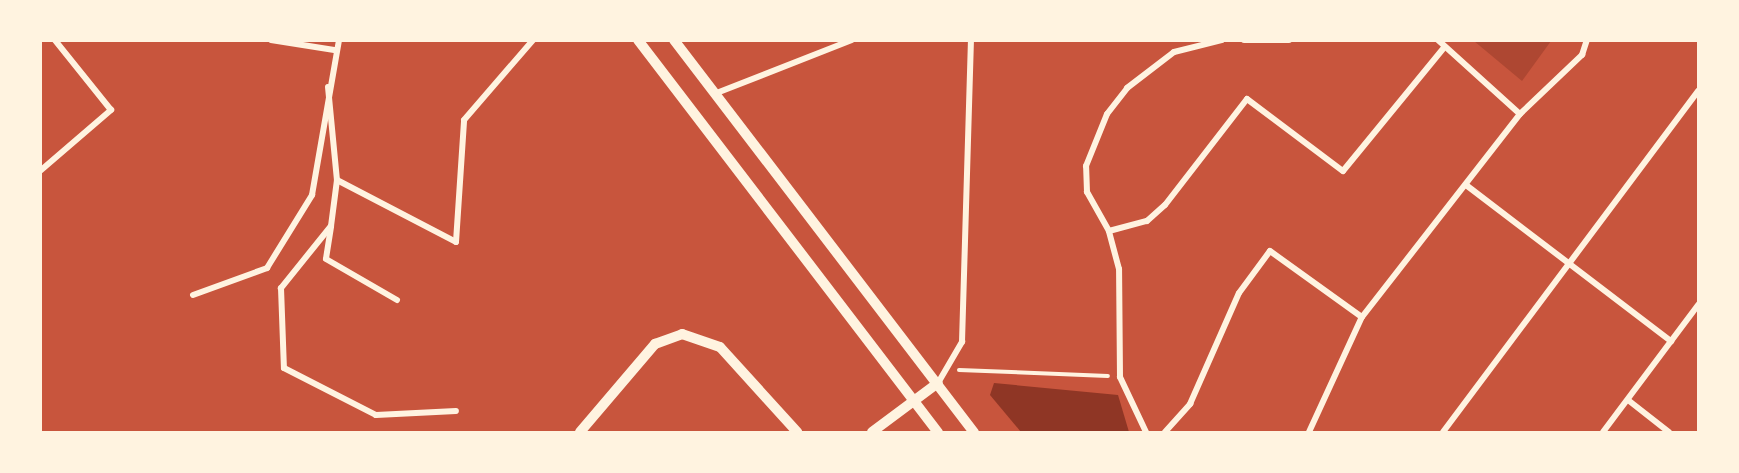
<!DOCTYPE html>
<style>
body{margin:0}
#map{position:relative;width:1739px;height:473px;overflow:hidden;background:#c8553d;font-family:"DejaVu Sans",sans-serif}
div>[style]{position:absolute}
.green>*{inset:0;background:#ae4732}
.water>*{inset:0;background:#8f3625}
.path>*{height:4px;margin:-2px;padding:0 2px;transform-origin:2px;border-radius:2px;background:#fff3e0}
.minor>*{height:6px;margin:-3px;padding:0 3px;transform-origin:3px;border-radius:3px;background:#fff3e0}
.tertiary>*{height:10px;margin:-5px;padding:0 5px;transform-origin:5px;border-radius:5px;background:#fff3e0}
span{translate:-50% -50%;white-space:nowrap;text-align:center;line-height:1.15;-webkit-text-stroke:6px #fff3e0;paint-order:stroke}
.frame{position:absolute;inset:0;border:42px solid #fff3e0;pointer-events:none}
</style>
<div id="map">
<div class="green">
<i style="clip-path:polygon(1474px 41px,1551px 41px,1522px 81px)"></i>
</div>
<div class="water">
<i style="clip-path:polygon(994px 383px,1118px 395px,1129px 432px,1021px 432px,990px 395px)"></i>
</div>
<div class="path">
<i style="left:959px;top:370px;width:149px;rotate:2.3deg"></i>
</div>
<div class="minor">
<i style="left:271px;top:40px;width:64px;rotate:9deg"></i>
<i style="left:1244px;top:40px;width:45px"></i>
<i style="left:1438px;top:40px;width:110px;rotate:42.1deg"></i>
<i style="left:328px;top:87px;width:93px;rotate:84.5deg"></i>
<i style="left:337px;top:180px;width:46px;rotate:97.4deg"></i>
<i style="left:331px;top:226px;width:80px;rotate:128.9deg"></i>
<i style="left:281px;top:288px;width:80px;rotate:87.9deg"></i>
<i style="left:284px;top:368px;width:103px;rotate:27.1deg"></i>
<i style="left:376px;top:415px;width:80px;rotate:-2.9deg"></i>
<i style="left:714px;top:94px;width:148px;rotate:-21.4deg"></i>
<i style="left:40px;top:171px;width:94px;rotate:-40.7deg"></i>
<i style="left:111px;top:110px;width:90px;rotate:-128.7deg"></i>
<i style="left:337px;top:180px;width:134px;rotate:27.5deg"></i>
<i style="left:456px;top:242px;width:122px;rotate:-86.2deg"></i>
<i style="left:464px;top:120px;width:106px;rotate:-49.2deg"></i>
<i style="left:1466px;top:185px;width:258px;rotate:37.3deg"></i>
<i style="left:331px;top:227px;width:32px;rotate:99deg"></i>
<i style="left:326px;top:259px;width:82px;rotate:30deg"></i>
<i style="left:1109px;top:231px;width:45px;rotate:-119.4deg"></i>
<i style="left:1087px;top:192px;width:26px;rotate:-92deg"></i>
<i style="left:1086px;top:166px;width:56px;rotate:-68deg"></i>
<i style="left:1107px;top:114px;width:33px;rotate:-52deg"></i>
<i style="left:1127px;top:88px;width:59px;rotate:-37.5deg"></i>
<i style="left:1174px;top:52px;width:49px;rotate:-14deg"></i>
<i style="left:193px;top:295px;width:79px;rotate:-20deg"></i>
<i style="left:267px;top:268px;width:86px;rotate:-58.3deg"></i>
<i style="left:312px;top:195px;width:157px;rotate:-80.1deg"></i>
<i style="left:938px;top:383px;width:48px;rotate:-59.7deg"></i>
<i style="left:962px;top:342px;width:302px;rotate:-88.3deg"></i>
<i style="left:1628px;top:400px;width:52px;rotate:38deg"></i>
<i style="left:1146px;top:432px;width:61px;rotate:-115.3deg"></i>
<i style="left:1120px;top:377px;width:108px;rotate:-90.5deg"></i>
<i style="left:1119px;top:269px;width:39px;rotate:-105deg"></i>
<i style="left:1109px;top:231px;width:39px;rotate:-15deg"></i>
<i style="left:1147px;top:221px;width:24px;rotate:-42deg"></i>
<i style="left:1165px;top:205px;width:134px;rotate:-52.3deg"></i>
<i style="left:1247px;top:99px;width:120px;rotate:36.9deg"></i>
<i style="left:1343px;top:171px;width:158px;rotate:-50.7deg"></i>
<i style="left:1165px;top:432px;width:38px;rotate:-48deg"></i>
<i style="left:1190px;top:404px;width:121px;rotate:-66.2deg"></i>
<i style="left:1239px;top:293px;width:52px;rotate:-53.6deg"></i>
<i style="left:1270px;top:251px;width:113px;rotate:35.7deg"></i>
<i style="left:1309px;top:432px;width:127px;rotate:-65.3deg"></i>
<i style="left:1362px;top:317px;width:257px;rotate:-52.1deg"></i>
<i style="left:1520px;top:114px;width:86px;rotate:-43.6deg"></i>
<i style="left:1582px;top:55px;width:16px;rotate:-72deg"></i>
<i style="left:1443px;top:432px;width:426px;rotate:-53.2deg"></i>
<i style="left:1603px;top:432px;width:159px;rotate:-53.2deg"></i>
</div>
<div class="tertiary">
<i style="left:638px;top:40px;width:494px;rotate:52.6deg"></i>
<i style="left:674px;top:40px;width:494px;rotate:52.6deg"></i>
<i style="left:580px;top:432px;width:116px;rotate:-49.6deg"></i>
<i style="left:655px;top:344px;width:29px;rotate:-20deg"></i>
<i style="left:682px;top:334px;width:40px;rotate:18.9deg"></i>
<i style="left:720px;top:347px;width:115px;rotate:47.8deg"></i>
<i style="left:872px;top:432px;width:82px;rotate:-36.6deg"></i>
</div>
<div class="frame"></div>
</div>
